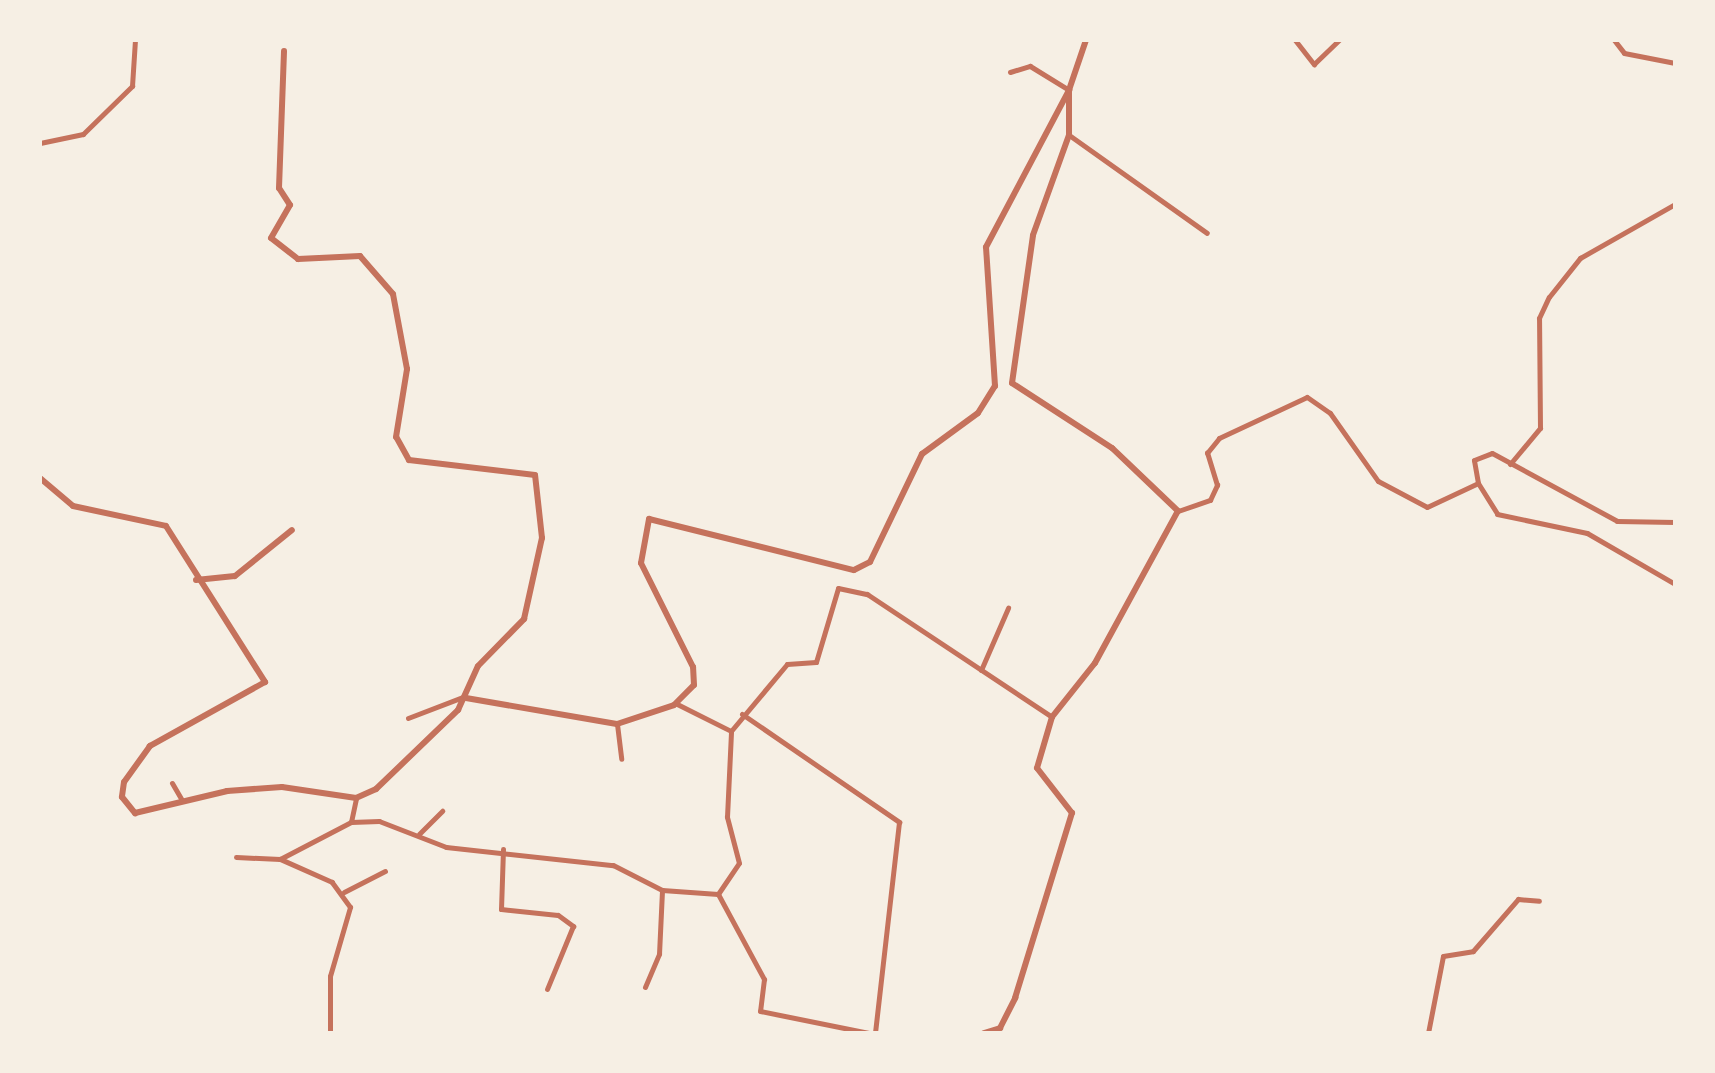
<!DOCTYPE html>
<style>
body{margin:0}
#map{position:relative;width:1715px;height:1073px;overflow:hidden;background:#f6efe4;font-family:"Titillium Web",sans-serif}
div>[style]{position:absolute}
.minor>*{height:5px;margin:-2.5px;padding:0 2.5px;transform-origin:2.5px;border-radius:2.5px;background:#c5725c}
.tertiary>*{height:6px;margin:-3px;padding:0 3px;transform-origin:3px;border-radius:3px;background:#c5725c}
span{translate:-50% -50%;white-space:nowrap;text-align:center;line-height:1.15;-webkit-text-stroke:10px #f6efe4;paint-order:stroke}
.frame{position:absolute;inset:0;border:42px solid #f6efe4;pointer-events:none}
</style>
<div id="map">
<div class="minor">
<i style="left:1295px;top:40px;width:31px;rotate:52deg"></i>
<i style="left:1314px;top:64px;width:35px;rotate:-44deg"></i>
<i style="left:1614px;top:40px;width:16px;rotate:52deg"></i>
<i style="left:1624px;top:53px;width:52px;rotate:11.1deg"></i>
<i style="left:1010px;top:72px;width:21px;rotate:-17deg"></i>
<i style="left:1030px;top:66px;width:46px;rotate:31.6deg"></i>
<i style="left:1069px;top:135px;width:169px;rotate:35.4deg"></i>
<i style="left:40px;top:143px;width:44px;rotate:-11.8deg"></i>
<i style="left:83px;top:134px;width:69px;rotate:-44.4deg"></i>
<i style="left:132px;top:86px;width:46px;rotate:-86.3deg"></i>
<i style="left:1510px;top:464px;width:47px;rotate:-50.2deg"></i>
<i style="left:1540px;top:428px;width:110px;rotate:-90.5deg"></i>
<i style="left:1539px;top:318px;width:23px;rotate:-65deg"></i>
<i style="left:1549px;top:297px;width:50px;rotate:-51.5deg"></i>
<i style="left:1580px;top:258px;width:109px;rotate:-29.6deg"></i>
<i style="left:1478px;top:483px;width:23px;rotate:-100deg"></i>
<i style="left:1474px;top:460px;width:19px;rotate:-21deg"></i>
<i style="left:1492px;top:453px;width:142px;rotate:28.5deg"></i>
<i style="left:1617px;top:521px;width:58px;rotate:1deg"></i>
<i style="left:1178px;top:511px;width:34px;rotate:-19deg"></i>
<i style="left:1210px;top:500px;width:17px;rotate:-65deg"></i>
<i style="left:1217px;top:485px;width:34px;rotate:-107deg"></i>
<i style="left:1207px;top:453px;width:19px;rotate:-51deg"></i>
<i style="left:1219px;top:438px;width:97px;rotate:-25deg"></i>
<i style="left:1307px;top:397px;width:28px;rotate:35deg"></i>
<i style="left:1330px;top:413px;width:83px;rotate:54.8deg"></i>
<i style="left:1378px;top:481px;width:55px;rotate:28deg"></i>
<i style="left:1427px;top:507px;width:56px;rotate:-25.2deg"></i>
<i style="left:1478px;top:483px;width:36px;rotate:58deg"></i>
<i style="left:1497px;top:514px;width:92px;rotate:11.9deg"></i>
<i style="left:1587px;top:533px;width:102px;rotate:30.1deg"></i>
<i style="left:981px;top:670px;width:68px;rotate:-66.5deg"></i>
<i style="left:677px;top:704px;width:60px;rotate:26.6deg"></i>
<i style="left:742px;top:714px;width:191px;rotate:34.5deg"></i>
<i style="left:899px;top:822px;width:212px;rotate:96.5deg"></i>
<i style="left:408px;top:718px;width:59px;rotate:-20.9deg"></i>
<i style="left:617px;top:724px;width:35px;rotate:83deg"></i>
<i style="left:172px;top:783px;width:20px;rotate:60deg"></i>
<i style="left:351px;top:822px;width:25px;rotate:-78deg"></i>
<i style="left:419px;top:834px;width:33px;rotate:-45deg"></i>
<i style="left:503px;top:849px;width:60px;rotate:91.9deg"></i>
<i style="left:501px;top:909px;width:57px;rotate:6deg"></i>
<i style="left:558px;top:915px;width:19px;rotate:36deg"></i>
<i style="left:573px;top:926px;width:68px;rotate:112.4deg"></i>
<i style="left:236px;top:857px;width:44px;rotate:2.6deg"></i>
<i style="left:344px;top:892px;width:46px;rotate:-27.1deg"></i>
<i style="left:718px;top:894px;width:37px;rotate:-56deg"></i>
<i style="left:739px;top:863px;width:48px;rotate:-104.6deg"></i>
<i style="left:727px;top:817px;width:86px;rotate:-87.3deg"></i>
<i style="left:731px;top:731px;width:87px;rotate:-50.1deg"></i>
<i style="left:787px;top:664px;width:29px;rotate:-4deg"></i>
<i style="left:816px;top:662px;width:77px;rotate:-73.4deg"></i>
<i style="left:838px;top:588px;width:30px;rotate:12deg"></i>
<i style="left:867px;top:594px;width:222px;rotate:33.6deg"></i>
<i style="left:645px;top:987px;width:36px;rotate:-67deg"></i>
<i style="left:659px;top:954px;width:64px;rotate:-87.3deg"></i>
<i style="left:330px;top:1033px;width:57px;rotate:-90deg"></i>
<i style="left:330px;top:976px;width:72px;rotate:-73.8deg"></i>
<i style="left:350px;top:907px;width:31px;rotate:-126deg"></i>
<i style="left:332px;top:882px;width:57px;rotate:-156.1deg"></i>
<i style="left:280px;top:859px;width:80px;rotate:-27.5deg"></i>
<i style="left:351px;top:822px;width:28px;rotate:-2deg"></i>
<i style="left:379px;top:821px;width:72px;rotate:21.2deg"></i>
<i style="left:446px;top:847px;width:168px;rotate:6.2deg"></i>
<i style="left:613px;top:865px;width:55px;rotate:27deg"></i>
<i style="left:662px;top:890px;width:56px;rotate:4.1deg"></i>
<i style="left:718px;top:894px;width:97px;rotate:61.6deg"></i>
<i style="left:764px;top:979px;width:32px;rotate:97deg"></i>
<i style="left:760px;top:1011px;width:111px;rotate:11.4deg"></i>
<i style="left:1428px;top:1033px;width:78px;rotate:-79deg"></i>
<i style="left:1443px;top:956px;width:30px;rotate:-9deg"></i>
<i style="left:1473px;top:951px;width:69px;rotate:-49.1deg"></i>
<i style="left:1518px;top:899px;width:21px;rotate:5deg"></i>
</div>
<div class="tertiary">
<i style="left:40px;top:478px;width:43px;rotate:40.3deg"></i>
<i style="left:73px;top:506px;width:95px;rotate:12.1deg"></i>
<i style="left:166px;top:526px;width:185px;rotate:57.6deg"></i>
<i style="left:265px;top:682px;width:132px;rotate:150.9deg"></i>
<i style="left:150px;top:746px;width:44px;rotate:125.8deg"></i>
<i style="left:124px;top:782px;width:15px;rotate:98deg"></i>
<i style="left:122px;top:797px;width:21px;rotate:51deg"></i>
<i style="left:135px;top:813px;width:95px;rotate:-13.4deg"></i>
<i style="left:227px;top:791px;width:55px;rotate:-4.2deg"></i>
<i style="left:282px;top:787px;width:75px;rotate:8.5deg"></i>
<i style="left:356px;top:798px;width:22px;rotate:-24deg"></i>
<i style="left:376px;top:789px;width:114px;rotate:-43.9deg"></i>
<i style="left:458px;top:710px;width:48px;rotate:-65.6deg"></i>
<i style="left:478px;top:666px;width:66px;rotate:-45.6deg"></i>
<i style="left:524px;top:619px;width:83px;rotate:-77.5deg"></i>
<i style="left:542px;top:538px;width:63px;rotate:-96.3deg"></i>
<i style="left:535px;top:475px;width:127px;rotate:-173.2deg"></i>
<i style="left:409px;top:460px;width:26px;rotate:-119deg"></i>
<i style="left:396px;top:437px;width:69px;rotate:-80.8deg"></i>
<i style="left:407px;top:369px;width:76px;rotate:-100.6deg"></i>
<i style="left:393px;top:294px;width:50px;rotate:-131deg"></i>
<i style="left:360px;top:256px;width:62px;rotate:177.2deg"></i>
<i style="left:298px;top:259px;width:34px;rotate:-142deg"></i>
<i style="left:271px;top:238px;width:38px;rotate:-60deg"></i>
<i style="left:290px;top:205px;width:20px;rotate:-123deg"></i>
<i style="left:279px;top:188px;width:137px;rotate:-87.9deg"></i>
<i style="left:196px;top:580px;width:39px;rotate:-6deg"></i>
<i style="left:235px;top:576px;width:73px;rotate:-38.9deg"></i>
<i style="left:466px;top:698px;width:153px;rotate:9.8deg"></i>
<i style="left:617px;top:724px;width:60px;rotate:-18.4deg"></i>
<i style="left:674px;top:705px;width:28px;rotate:-45deg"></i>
<i style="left:694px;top:685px;width:18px;rotate:-93deg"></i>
<i style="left:693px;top:667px;width:116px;rotate:-116.6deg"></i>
<i style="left:641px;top:563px;width:45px;rotate:-79.7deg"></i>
<i style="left:649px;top:519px;width:211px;rotate:14deg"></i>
<i style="left:854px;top:570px;width:18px;rotate:-27deg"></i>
<i style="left:870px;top:562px;width:120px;rotate:-64.3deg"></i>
<i style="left:922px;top:454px;width:69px;rotate:-36.2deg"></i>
<i style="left:978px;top:413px;width:32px;rotate:-58deg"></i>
<i style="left:995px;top:386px;width:139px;rotate:-93.7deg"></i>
<i style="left:986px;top:247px;width:178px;rotate:-62.1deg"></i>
<i style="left:984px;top:1033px;width:17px;rotate:-17deg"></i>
<i style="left:1000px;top:1028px;width:34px;rotate:-63deg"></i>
<i style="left:1015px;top:998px;width:194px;rotate:-72.9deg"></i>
<i style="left:1072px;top:813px;width:57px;rotate:-127.9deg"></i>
<i style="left:1037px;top:768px;width:53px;rotate:-73.6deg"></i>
<i style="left:1052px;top:717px;width:69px;rotate:-51.5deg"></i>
<i style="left:1095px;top:663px;width:173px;rotate:-61.4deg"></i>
<i style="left:1178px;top:511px;width:91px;rotate:-136.3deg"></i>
<i style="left:1112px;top:448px;width:119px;rotate:-147deg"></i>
<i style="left:1012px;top:383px;width:149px;rotate:-81.9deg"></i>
<i style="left:1033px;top:235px;width:106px;rotate:-70.2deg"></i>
<i style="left:1069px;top:135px;width:45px;rotate:-90deg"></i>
<i style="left:1069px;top:90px;width:53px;rotate:-71.2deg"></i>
</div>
<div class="frame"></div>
</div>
